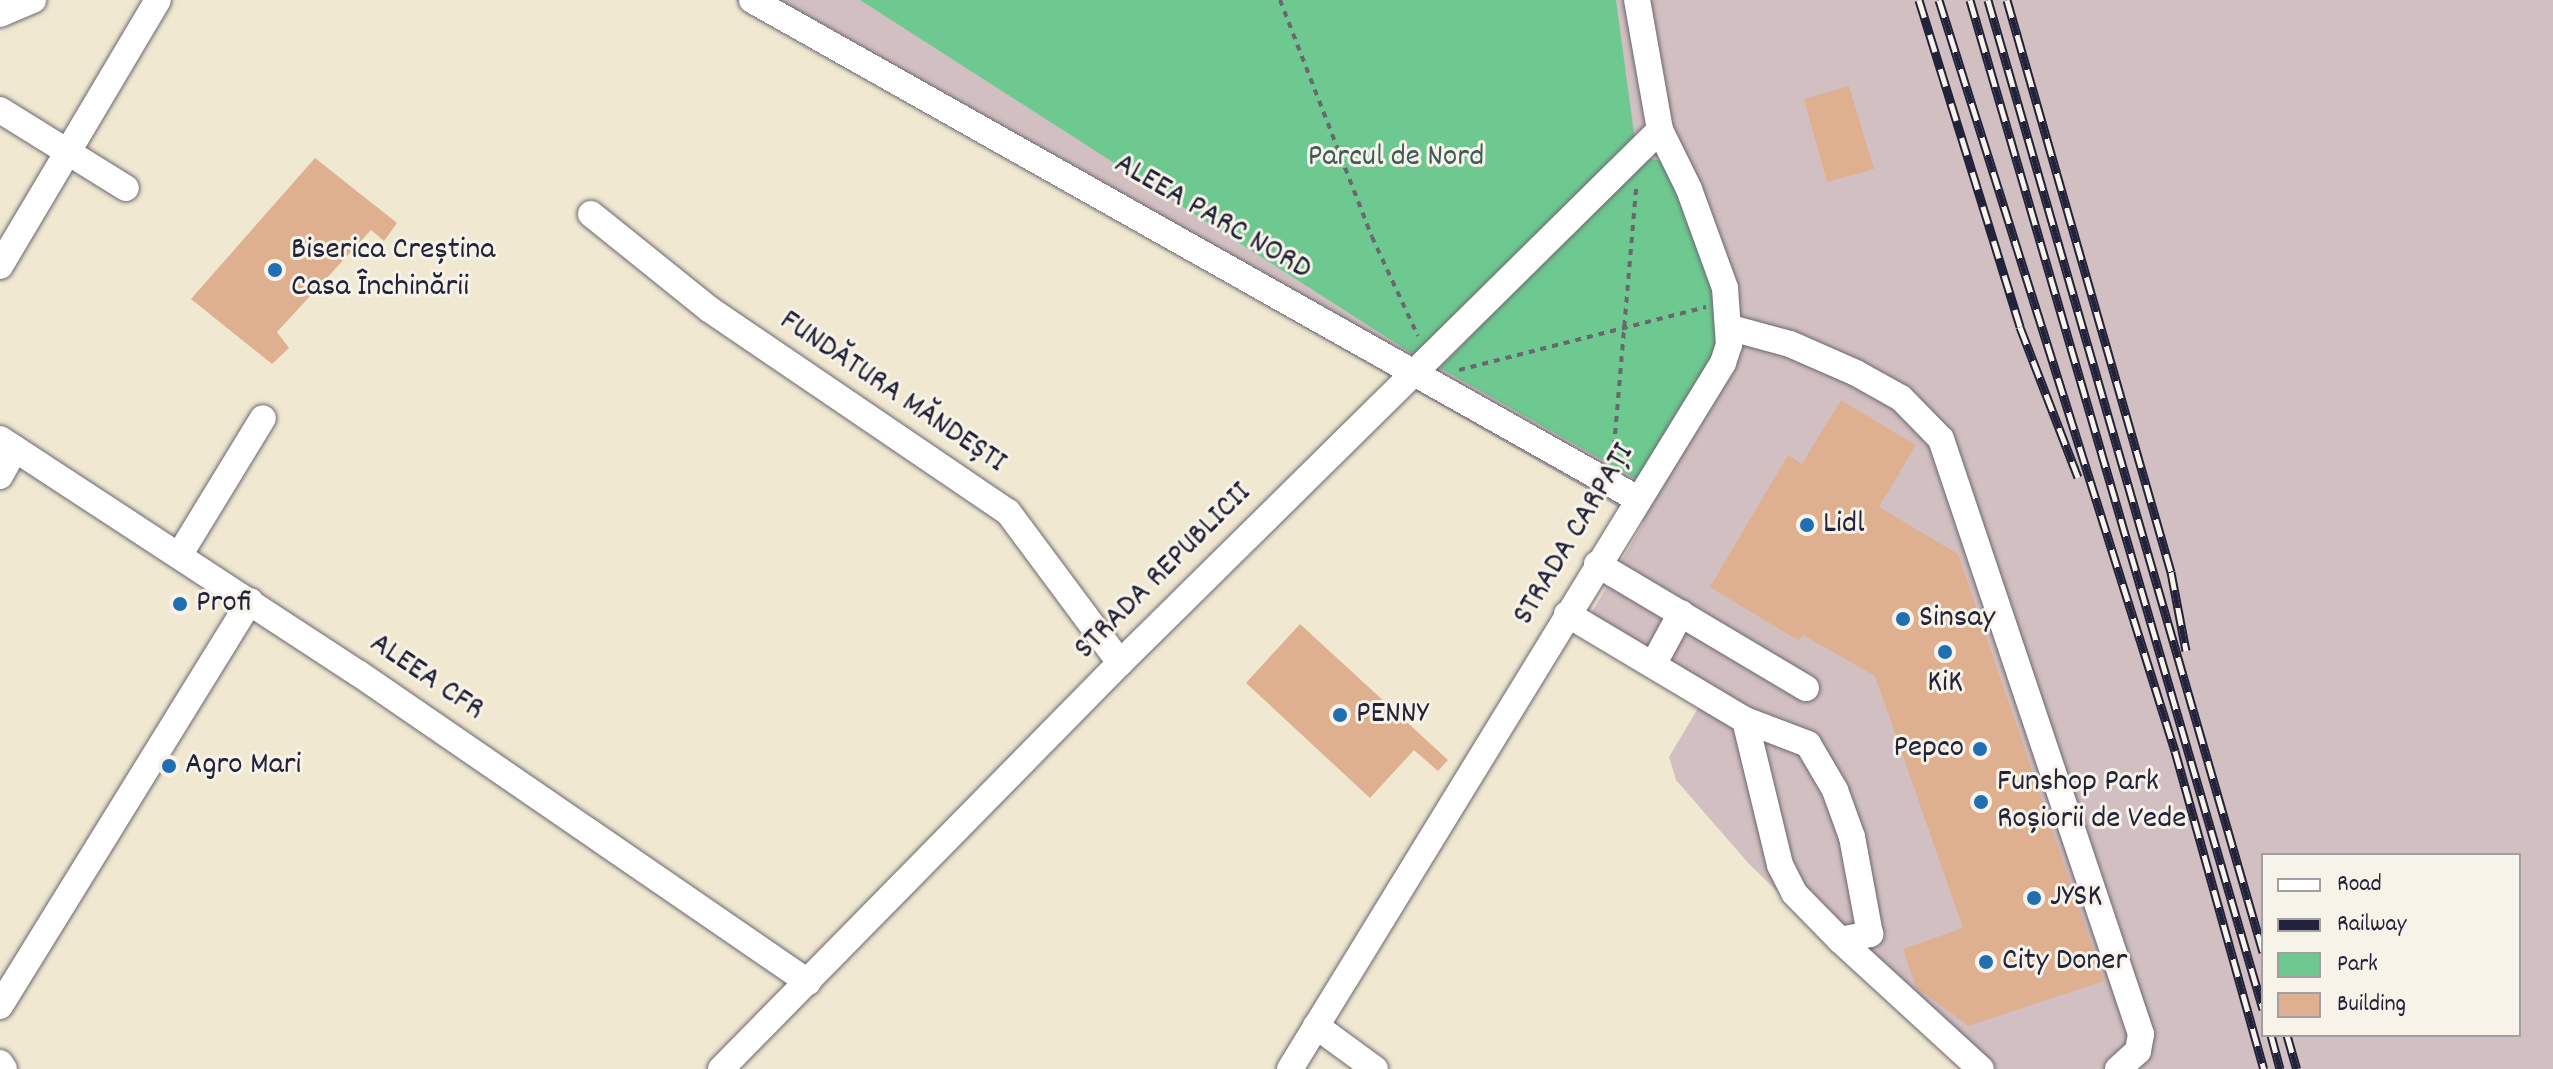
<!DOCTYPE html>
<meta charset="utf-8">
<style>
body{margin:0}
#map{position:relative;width:2553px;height:1069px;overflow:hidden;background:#f1e8d1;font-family:Dekko,sans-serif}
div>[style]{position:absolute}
.industrial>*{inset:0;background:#d2bfc1}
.green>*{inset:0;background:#6ec990}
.building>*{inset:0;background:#dfb090}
.path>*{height:4px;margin-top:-2px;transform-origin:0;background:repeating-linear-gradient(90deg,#6a6770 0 6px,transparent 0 12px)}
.roads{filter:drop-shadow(0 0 2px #6a6770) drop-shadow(0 0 2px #6a6770)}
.minor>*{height:26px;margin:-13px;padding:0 13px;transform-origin:13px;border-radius:13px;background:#fff}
.rail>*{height:9px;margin-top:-4.5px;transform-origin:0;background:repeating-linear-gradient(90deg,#f7f3e8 0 18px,#22223b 0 36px);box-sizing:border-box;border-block:2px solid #22223b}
.dots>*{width:22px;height:22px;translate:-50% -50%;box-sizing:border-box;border:4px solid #f7f3e8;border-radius:50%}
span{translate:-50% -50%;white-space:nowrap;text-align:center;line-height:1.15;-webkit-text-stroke:6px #f7f3e8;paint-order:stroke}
.park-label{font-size:32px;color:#3d5c59}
.street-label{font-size:32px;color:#22223b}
.poi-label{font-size:32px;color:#22223b}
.left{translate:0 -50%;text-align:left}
.right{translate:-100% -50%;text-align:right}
.legend{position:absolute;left:2261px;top:853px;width:260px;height:184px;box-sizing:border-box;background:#f7f3e8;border:2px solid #a29fa3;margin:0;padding:10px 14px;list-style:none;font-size:24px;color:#22223b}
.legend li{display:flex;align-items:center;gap:16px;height:40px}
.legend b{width:40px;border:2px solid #a29fa3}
</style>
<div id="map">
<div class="industrial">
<i style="clip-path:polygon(evenodd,735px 0,2553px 0,2553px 1069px,1990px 1069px,1839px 950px,1750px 865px,1676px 780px,1669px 757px,1703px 700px,1588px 619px,1644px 522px,735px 0,2263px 855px,2519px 855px,2519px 1035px,2263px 1035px,2263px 855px)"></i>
</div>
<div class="green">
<i style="clip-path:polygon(860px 0,1616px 0,1635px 141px,1419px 358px)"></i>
<i style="clip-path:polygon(1649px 159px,1664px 161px,1682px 190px,1718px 304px,1720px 338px,1712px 366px,1638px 480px,1440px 368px,1638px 163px)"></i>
</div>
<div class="building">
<i style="clip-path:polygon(1849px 86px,1874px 169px,1827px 182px,1804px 99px)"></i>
<i style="clip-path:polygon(315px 158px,397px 223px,384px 241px,371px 230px,277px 332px,289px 348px,272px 364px,191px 299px)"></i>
<i style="clip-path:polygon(1841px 400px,1916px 445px,1879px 507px,1958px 554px,2104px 981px,1968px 1026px,1916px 987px,1903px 949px,1963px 928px,1875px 676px,1803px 635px,1799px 641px,1710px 587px,1788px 455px,1802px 464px)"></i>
<i style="clip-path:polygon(1300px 624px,1448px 760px,1438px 771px,1414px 750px,1370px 798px,1246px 683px)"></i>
</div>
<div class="path">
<i style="left:1280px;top:0;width:254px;rotate:68.8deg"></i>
<i style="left:1372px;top:237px;width:109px;rotate:65.1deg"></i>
<i style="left:1459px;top:370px;width:255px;rotate:-14.3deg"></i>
<i style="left:1613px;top:458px;width:272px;rotate:-85.1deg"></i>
</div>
<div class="roads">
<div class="minor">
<i style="left:752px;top:0;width:1015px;rotate:29.39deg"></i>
<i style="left:0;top:14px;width:36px;rotate:-23deg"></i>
<i style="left:0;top:110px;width:148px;rotate:31.8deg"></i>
<i style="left:591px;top:214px;width:151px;rotate:38.8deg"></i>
<i style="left:709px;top:309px;width:361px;rotate:34.2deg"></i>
<i style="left:1008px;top:512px;width:188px;rotate:53.4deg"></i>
<i style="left:0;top:266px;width:309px;rotate:-59.3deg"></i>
<i style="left:1731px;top:328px;width:61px;rotate:15.2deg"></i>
<i style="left:1790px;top:344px;width:72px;rotate:23.7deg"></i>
<i style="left:1856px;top:373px;width:51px;rotate:29.1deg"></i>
<i style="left:1901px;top:398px;width:57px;rotate:45.7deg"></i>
<i style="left:1941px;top:439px;width:628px;rotate:71.42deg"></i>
<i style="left:2141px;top:1034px;width:17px;rotate:100deg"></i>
<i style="left:2138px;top:1051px;width:27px;rotate:138deg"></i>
<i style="left:0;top:439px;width:428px;rotate:33.2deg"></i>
<i style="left:358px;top:673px;width:546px;rotate:34.48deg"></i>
<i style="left:0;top:476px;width:31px;rotate:-61deg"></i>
<i style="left:180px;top:554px;width:159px;rotate:-58.6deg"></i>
<i style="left:1597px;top:564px;width:243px;rotate:30.7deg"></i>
<i style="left:1567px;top:614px;width:207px;rotate:30.8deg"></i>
<i style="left:1745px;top:720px;width:149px;rotate:76.4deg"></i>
<i style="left:1780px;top:865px;width:31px;rotate:63deg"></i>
<i style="left:1794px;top:893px;width:66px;rotate:45.6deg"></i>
<i style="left:1840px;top:940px;width:31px;rotate:-11deg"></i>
<i style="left:1870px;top:934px;width:99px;rotate:-100.5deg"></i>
<i style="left:1852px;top:837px;width:50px;rotate:-109.9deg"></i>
<i style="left:1835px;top:790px;width:53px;rotate:-120.4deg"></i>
<i style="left:1808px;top:744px;width:67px;rotate:-159.1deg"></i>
<i style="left:1653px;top:665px;width:59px;rotate:-61.7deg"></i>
<i style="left:1840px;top:940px;width:191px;rotate:42.5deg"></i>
<i style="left:0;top:1006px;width:476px;rotate:-58.3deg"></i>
<i style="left:1316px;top:1026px;width:73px;rotate:36.1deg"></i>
<i style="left:0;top:1063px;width:7px;rotate:56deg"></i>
<i style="left:721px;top:1069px;width:569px;rotate:-45.5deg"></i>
<i style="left:1120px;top:663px;width:759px;rotate:-44.63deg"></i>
<i style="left:1290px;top:1069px;width:828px;rotate:-58.48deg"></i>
<i style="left:1723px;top:363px;width:19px;rotate:-72deg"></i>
<i style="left:1729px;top:345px;width:57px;rotate:-94deg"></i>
<i style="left:1725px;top:288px;width:105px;rotate:-110deg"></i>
<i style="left:1689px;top:189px;width:66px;rotate:-116.2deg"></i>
<i style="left:1660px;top:130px;width:132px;rotate:-100deg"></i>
</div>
</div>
<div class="rail">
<i style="left:1919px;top:0;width:342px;rotate:72.8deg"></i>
<i style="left:2020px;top:327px;width:161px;rotate:68.9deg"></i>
<i style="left:1939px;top:0;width:787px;rotate:72.55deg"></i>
<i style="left:2175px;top:751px;width:330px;rotate:74.4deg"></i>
<i style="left:1970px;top:0;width:1051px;rotate:73.81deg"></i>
<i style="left:1988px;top:0;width:991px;rotate:73.89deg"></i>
<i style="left:2007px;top:0;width:595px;rotate:74deg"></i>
<i style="left:2171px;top:572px;width:80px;rotate:79.2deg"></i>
<i style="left:2271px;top:1035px;width:35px;rotate:75deg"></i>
<i style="left:2287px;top:1035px;width:35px;rotate:74deg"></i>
</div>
<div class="dots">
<i style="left:275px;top:270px;background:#1f6fb2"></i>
<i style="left:1807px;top:525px;background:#1f6fb2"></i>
<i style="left:180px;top:604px;background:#1f6fb2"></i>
<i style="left:1903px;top:619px;background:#1f6fb2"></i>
<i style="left:1945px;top:652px;background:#1f6fb2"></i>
<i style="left:1340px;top:715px;background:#1f6fb2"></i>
<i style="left:1980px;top:749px;background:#1f6fb2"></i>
<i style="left:169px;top:766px;background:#1f6fb2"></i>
<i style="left:1981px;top:802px;background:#1f6fb2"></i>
<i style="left:2034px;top:898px;background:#1f6fb2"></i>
<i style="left:1986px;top:962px;background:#1f6fb2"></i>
</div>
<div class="park-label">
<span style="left:1396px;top:158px">Parcul de Nord</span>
</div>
<div class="street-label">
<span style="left:1212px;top:218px;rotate:30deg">ALEEA PARC NORD</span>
<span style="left:892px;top:393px;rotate:34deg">FUNDĂTURA MĂNDEȘTI</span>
<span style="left:1575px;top:535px;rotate:-59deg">STRADA CARPAȚI</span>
<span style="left:1164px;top:572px;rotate:-45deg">STRADA REPUBLICII</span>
<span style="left:426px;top:678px;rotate:34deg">ALEEA CFR</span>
</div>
<div class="poi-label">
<span class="left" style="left:291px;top:270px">Biserica Creștina<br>Casa Închinării</span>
<span class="left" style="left:1823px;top:525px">Lidl</span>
<span class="left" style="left:196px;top:604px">Profi</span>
<span class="left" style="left:1919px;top:619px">Sinsay</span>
<span style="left:1945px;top:684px">KiK</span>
<span class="left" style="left:1356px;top:715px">PENNY</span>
<span class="right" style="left:1964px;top:749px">Pepco</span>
<span class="left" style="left:185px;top:766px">Agro Mari</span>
<span class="left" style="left:1997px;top:802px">Funshop Park<br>Roșiorii de Vede</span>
<span class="left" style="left:2050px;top:898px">JYSK</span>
<span class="left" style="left:2002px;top:962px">City Doner</span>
</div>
<ul class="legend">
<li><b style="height:10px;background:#fff"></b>Road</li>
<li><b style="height:10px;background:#22223b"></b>Railway</li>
<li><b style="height:22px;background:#6ec990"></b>Park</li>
<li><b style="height:22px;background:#dfb090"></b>Building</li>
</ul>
</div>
